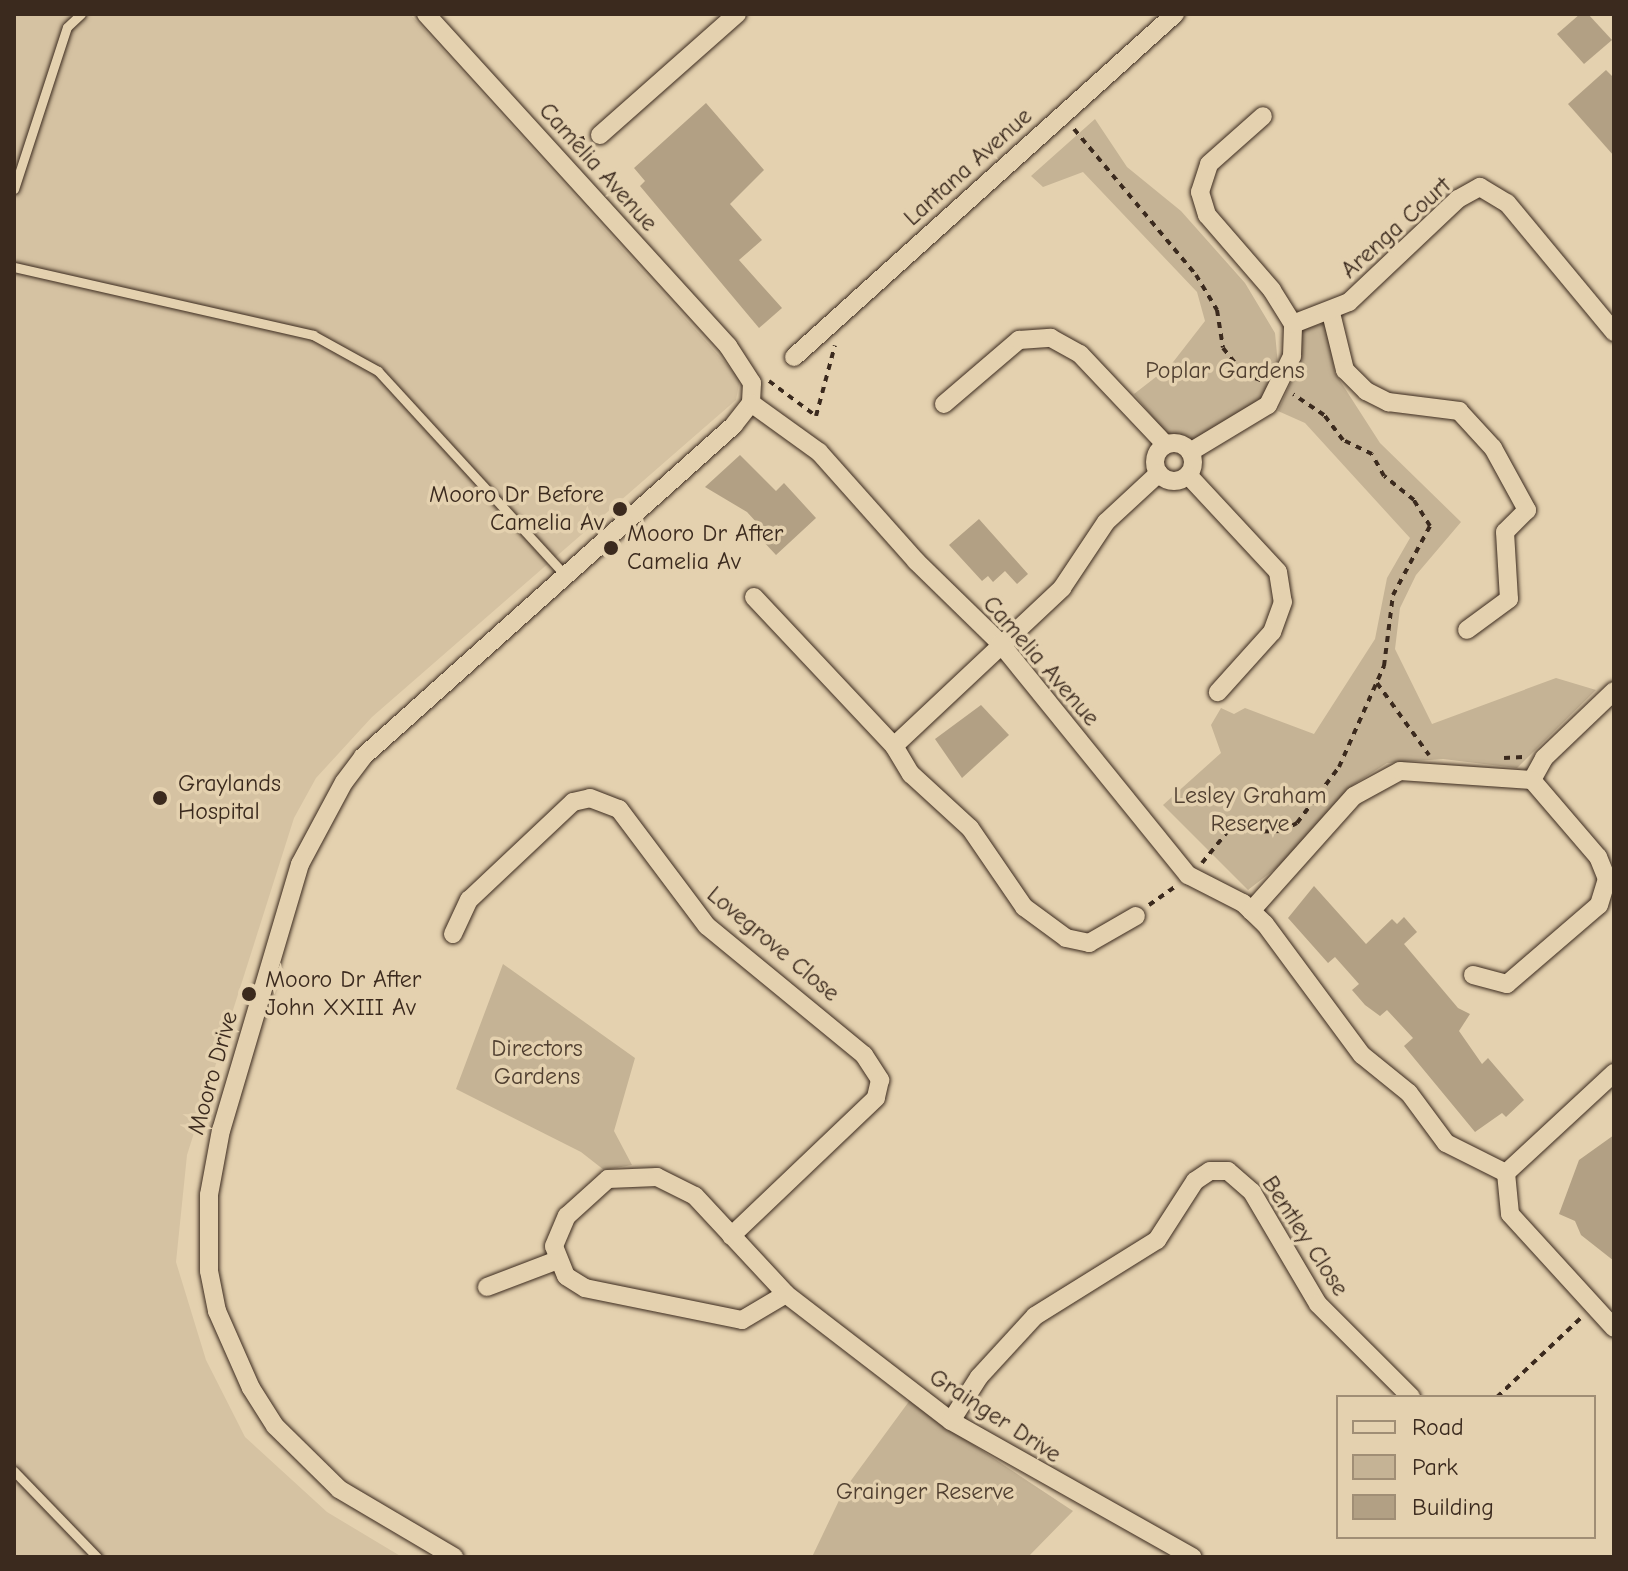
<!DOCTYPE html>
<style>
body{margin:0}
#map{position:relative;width:1628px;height:1571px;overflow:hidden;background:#e4d1af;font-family:"Comic Neue",sans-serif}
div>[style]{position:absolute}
.built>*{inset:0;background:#d5c2a2}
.green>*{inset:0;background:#c5b395}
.building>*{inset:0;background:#b2a084}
.path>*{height:4px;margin-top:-2px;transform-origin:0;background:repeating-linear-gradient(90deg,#3b2a1e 0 6px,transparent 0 12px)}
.roads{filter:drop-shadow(0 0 2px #3b2a1e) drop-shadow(0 0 2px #3b2a1e)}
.service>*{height:9px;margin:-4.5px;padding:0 4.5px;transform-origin:4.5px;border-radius:4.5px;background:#e4d1af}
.minor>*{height:18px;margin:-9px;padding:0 9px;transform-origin:9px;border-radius:9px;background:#e4d1af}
.minor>.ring{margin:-9px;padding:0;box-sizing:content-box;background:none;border:18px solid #e4d1af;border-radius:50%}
.dots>*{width:22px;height:22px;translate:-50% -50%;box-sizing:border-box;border:4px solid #e4d1af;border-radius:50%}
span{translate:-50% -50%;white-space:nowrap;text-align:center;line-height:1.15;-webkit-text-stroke:7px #e4d1af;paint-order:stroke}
.street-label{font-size:24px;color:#3b2a1e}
.park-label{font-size:24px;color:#503f30}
.poi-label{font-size:24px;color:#3b2a1e}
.right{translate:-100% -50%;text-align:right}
.left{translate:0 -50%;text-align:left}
.frame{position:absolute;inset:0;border:16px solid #3b2a1e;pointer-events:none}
.legend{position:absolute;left:1336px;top:1395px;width:260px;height:144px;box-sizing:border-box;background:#e4d1af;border:2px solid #a08e75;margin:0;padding:10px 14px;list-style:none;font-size:24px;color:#3b2a1e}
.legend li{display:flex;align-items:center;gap:16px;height:40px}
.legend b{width:40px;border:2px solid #a08e75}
</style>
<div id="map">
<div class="built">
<i style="clip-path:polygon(14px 14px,410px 14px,740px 379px,736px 400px,372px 717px,316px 778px,294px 818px,187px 1155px,176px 1262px,206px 1360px,245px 1437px,327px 1512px,402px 1557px,14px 1557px)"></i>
</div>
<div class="green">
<i style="clip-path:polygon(1095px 119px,1127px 167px,1181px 211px,1245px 283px,1275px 333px,1278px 365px,1262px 401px,1198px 447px,1168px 436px,1134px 394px,1170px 366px,1205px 321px,1197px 292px,1083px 172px,1043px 187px,1031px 176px)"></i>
<i style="clip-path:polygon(1326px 323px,1335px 373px,1380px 443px,1461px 522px,1416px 575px,1400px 608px,1395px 649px,1432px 724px,1556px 678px,1596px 690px,1517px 768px,1443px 759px,1387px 763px,1353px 785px,1285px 861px,1248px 890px,1163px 805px,1221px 753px,1211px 725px,1221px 708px,1234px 714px,1245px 708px,1314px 734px,1375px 639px,1387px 578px,1410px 538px,1305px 423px,1278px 411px,1299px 364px,1299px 330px)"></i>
<i style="clip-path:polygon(503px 964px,635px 1058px,614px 1131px,632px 1165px,604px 1170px,581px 1152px,456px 1089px)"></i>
<i style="clip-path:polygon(910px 1400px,930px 1416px,1073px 1511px,1028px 1557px,812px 1557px,844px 1490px)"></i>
</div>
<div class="building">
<i style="clip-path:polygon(1580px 14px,1588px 14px,1612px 40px,1584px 64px,1557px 34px)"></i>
<i style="clip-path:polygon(1606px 70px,1614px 78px,1614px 156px,1568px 104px)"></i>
<i style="clip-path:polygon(706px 103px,764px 170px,730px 204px,762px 240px,739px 260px,782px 308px,759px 328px,640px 186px,645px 181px,634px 168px)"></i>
<i style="clip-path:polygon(740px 455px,776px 491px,784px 483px,816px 518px,776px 555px,762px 540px,768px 535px,747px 512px,705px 487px)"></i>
<i style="clip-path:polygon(979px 519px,1028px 574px,1017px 584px,1005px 571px,993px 582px,988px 576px,982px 581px,949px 545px)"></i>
<i style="clip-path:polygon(981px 705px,1009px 735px,962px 778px,935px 739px)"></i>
<i style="clip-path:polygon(1314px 886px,1366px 944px,1392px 919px,1397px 924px,1404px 917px,1417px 932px,1404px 944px,1458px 1008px,1470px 1014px,1459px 1031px,1482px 1064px,1488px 1058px,1524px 1100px,1506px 1117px,1502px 1113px,1475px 1132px,1404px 1046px,1413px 1038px,1387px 1010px,1380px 1016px,1365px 1005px,1352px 990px,1359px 984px,1335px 957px,1328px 963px,1288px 918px)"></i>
<i style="clip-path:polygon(1614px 1135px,1614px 1261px,1581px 1235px,1575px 1221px,1559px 1214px,1579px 1160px)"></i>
</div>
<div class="path">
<i style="left:1074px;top:129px;width:190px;rotate:50.1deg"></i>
<i style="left:1196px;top:275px;width:41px;rotate:59deg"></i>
<i style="left:1217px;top:310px;width:38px;rotate:81deg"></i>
<i style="left:1223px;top:348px;width:33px;rotate:51deg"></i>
<i style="left:1244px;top:374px;width:20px;rotate:20deg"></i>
<i style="left:567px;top:142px;width:18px;rotate:-13deg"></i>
<i style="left:769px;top:381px;width:59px;rotate:36.7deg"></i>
<i style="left:816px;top:416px;width:73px;rotate:-75deg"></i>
<i style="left:1377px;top:683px;width:89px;rotate:54.2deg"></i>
<i style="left:1504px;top:758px;width:19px;rotate:-3deg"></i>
<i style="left:1202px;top:863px;width:40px;rotate:-51deg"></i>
<i style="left:1227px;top:832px;width:55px;rotate:-1deg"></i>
<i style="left:1282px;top:831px;width:17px;rotate:-28deg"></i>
<i style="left:1297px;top:823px;width:70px;rotate:-53.1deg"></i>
<i style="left:1339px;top:767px;width:111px;rotate:-66deg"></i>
<i style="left:1384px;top:666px;width:72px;rotate:-82.8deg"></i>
<i style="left:1393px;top:595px;width:78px;rotate:-61.8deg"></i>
<i style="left:1430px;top:526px;width:31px;rotate:-122deg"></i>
<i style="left:1414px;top:500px;width:38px;rotate:-141deg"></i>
<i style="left:1384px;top:476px;width:25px;rotate:-119deg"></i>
<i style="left:1372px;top:454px;width:32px;rotate:-154deg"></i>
<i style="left:1343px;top:440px;width:31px;rotate:-127deg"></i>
<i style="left:1324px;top:415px;width:37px;rotate:-146deg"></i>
<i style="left:1149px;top:905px;width:32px;rotate:-35deg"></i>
<i style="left:1497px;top:1397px;width:118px;rotate:-43.3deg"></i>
</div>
<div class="roads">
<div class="service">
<i style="left:14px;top:189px;width:170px;rotate:-71.9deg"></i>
<i style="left:67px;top:27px;width:19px;rotate:-43deg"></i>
<i style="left:14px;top:267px;width:307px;rotate:12.8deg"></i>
<i style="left:313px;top:335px;width:74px;rotate:29deg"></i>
<i style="left:378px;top:371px;width:275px;rotate:47.5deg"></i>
<i style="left:14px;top:1471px;width:120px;rotate:46deg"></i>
</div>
<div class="minor">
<i style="left:426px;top:14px;width:449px;rotate:47.7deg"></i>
<i style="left:728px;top:346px;width:44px;rotate:57deg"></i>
<i style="left:752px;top:383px;width:20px;rotate:93deg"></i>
<i style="left:751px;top:403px;width:28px;rotate:128deg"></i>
<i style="left:734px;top:425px;width:498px;rotate:138.2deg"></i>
<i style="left:363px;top:757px;width:31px;rotate:127deg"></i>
<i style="left:344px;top:782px;width:93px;rotate:118.2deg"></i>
<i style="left:300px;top:864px;width:277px;rotate:106.5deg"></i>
<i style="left:221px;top:1130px;width:66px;rotate:100.5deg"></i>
<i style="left:209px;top:1195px;width:76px;rotate:90deg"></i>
<i style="left:209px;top:1271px;width:41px;rotate:78.7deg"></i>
<i style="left:217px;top:1311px;width:84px;rotate:66.2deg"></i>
<i style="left:251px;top:1388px;width:45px;rotate:57.7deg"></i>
<i style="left:275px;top:1426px;width:90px;rotate:44.5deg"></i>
<i style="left:339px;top:1489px;width:134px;rotate:30.6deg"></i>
<i style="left:600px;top:135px;width:183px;rotate:-41.5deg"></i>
<i style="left:1331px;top:313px;width:59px;rotate:76.2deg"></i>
<i style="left:1345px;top:370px;width:30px;rotate:45deg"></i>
<i style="left:1366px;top:391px;width:25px;rotate:27deg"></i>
<i style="left:1388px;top:402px;width:72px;rotate:7.2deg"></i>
<i style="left:1459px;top:411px;width:50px;rotate:47.4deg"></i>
<i style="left:1493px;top:448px;width:71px;rotate:61.3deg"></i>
<i style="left:1527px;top:510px;width:31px;rotate:135deg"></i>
<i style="left:1505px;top:532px;width:67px;rotate:86.6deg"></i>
<i style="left:1509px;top:599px;width:52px;rotate:143.6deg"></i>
<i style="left:1293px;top:324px;width:60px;rotate:-21.4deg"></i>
<i style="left:1349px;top:302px;width:150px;rotate:-43.4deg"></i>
<i style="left:1458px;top:199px;width:25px;rotate:-29deg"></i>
<i style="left:1480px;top:187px;width:31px;rotate:31deg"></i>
<i style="left:1507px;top:203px;width:168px;rotate:50.3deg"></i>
<i style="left:794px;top:357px;width:513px;rotate:-42deg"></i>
<i style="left:751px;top:403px;width:84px;rotate:35.8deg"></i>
<i style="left:819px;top:452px;width:146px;rotate:48.3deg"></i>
<i style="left:916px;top:561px;width:117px;rotate:44.3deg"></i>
<i style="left:1000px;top:643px;width:299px;rotate:51deg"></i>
<i style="left:1188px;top:875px;width:62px;rotate:27deg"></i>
<i style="left:1243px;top:903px;width:30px;rotate:44deg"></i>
<i style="left:1265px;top:924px;width:163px;rotate:53.5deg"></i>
<i style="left:1362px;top:1055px;width:60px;rotate:39deg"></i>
<i style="left:1409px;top:1093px;width:62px;rotate:53.5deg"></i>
<i style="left:1446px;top:1143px;width:67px;rotate:26.6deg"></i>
<i style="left:1506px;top:1173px;width:41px;rotate:84.4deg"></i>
<i style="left:1510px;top:1214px;width:154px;rotate:47.6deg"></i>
<i style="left:944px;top:404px;width:99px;rotate:-40.5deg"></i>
<i style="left:1019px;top:340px;width:32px;rotate:-4deg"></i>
<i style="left:1051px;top:338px;width:33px;rotate:29deg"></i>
<i style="left:1080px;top:354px;width:125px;rotate:46.6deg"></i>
<i class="ring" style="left:1155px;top:443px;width:20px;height:20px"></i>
<i style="left:1190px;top:452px;width:91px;rotate:-31.1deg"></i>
<i style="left:1268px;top:405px;width:55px;rotate:-63.9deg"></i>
<i style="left:1292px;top:356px;width:32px;rotate:-88deg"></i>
<i style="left:1293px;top:324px;width:40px;rotate:-122deg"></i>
<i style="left:1272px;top:290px;width:99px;rotate:-130.9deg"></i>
<i style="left:1207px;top:215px;width:24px;rotate:-107deg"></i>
<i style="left:1200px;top:192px;width:29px;rotate:-72deg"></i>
<i style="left:1209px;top:164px;width:72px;rotate:-41.6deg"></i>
<i style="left:1188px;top:475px;width:132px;rotate:47.1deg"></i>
<i style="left:1278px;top:572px;width:30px;rotate:81deg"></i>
<i style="left:1283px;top:602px;width:32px;rotate:110deg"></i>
<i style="left:1272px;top:632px;width:81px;rotate:132deg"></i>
<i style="left:754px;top:597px;width:204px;rotate:46.8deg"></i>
<i style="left:894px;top:746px;width:33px;rotate:59deg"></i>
<i style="left:911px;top:774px;width:80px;rotate:42.5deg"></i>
<i style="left:970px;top:828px;width:96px;rotate:55.6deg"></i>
<i style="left:1024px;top:907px;width:52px;rotate:36.4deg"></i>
<i style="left:1066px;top:938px;width:24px;rotate:12deg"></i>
<i style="left:1089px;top:943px;width:54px;rotate:-29.9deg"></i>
<i style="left:894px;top:746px;width:231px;rotate:-43.2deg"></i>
<i style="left:1062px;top:588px;width:79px;rotate:-56.3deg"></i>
<i style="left:1106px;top:522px;width:72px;rotate:-42.8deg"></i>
<i style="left:1251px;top:911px;width:154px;rotate:-48.2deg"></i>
<i style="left:1354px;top:796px;width:52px;rotate:-28.5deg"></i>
<i style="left:1400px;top:771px;width:132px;rotate:3.9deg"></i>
<i style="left:1532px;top:780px;width:25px;rotate:-61deg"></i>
<i style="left:1544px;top:758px;width:97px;rotate:-43.7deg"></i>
<i style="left:453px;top:934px;width:38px;rotate:-65deg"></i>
<i style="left:469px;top:900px;width:143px;rotate:-43.3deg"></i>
<i style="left:573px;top:802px;width:17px;rotate:-13deg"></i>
<i style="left:590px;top:798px;width:31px;rotate:21deg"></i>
<i style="left:619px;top:809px;width:146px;rotate:53.1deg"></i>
<i style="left:707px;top:926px;width:203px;rotate:39.4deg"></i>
<i style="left:864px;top:1055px;width:30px;rotate:57deg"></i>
<i style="left:880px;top:1080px;width:18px;rotate:103deg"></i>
<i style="left:876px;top:1098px;width:200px;rotate:136.4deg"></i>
<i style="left:1473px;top:975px;width:35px;rotate:15deg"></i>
<i style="left:1507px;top:984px;width:121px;rotate:-40.7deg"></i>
<i style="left:1599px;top:905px;width:27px;rotate:-73deg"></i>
<i style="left:1607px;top:879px;width:24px;rotate:-112deg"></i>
<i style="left:1598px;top:857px;width:101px;rotate:-130.6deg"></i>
<i style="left:1506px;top:1173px;width:147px;rotate:-42.8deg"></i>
<i style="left:487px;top:1287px;width:73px;rotate:-20.9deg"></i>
<i style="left:786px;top:1294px;width:51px;rotate:149.4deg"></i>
<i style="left:742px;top:1320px;width:160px;rotate:-168.5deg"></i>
<i style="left:585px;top:1288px;width:22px;rotate:-148deg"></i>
<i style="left:566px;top:1276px;width:32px;rotate:-112deg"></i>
<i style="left:554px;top:1246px;width:33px;rotate:-67deg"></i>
<i style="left:567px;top:1216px;width:55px;rotate:-42.1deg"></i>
<i style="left:608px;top:1179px;width:49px;rotate:-2.3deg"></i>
<i style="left:657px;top:1177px;width:42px;rotate:26.6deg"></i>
<i style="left:695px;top:1196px;width:134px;rotate:47.1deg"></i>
<i style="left:786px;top:1294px;width:208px;rotate:37.6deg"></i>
<i style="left:951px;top:1421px;width:277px;rotate:29.4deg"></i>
<i style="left:951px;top:1421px;width:52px;rotate:-57.5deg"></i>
<i style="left:979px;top:1377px;width:83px;rotate:-47.4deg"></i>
<i style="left:1035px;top:1316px;width:144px;rotate:-31.9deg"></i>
<i style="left:1157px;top:1240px;width:70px;rotate:-57.2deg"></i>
<i style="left:1195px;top:1181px;width:18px;rotate:-34deg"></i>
<i style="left:1210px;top:1171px;width:18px"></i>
<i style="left:1228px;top:1171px;width:32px;rotate:41deg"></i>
<i style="left:1252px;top:1192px;width:130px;rotate:59.5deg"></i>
<i style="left:1318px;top:1304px;width:132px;rotate:45deg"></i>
</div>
</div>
<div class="dots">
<i style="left:620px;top:509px;background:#3b2a1e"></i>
<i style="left:611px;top:548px;background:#3b2a1e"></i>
<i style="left:160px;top:798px;background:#3b2a1e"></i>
<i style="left:249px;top:994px;background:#3b2a1e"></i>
</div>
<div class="street-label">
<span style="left:598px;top:167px;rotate:48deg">Camelia Avenue</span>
<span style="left:968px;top:167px;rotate:-42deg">Lantana Avenue</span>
<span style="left:1396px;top:228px;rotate:-42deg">Arenga Court</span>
<span style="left:1041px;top:661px;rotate:49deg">Camelia Avenue</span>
<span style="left:773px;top:944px;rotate:40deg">Lovegrove Close</span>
<span style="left:213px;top:1073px;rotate:-74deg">Mooro Drive</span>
<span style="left:1305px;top:1236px;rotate:57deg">Bentley Close</span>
<span style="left:995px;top:1416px;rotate:33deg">Grainger Drive</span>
</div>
<div class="park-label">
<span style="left:1225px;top:371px">Poplar Gardens</span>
<span style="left:1250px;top:810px">Lesley Graham<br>Reserve</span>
<span style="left:537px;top:1063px">Directors<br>Gardens</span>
<span style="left:925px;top:1492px">Grainger Reserve</span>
</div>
<div class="poi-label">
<span class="right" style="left:604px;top:509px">Mooro Dr Before<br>Camelia Av</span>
<span class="left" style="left:627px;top:548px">Mooro Dr After<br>Camelia Av</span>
<span class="left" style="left:178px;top:798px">Graylands<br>Hospital</span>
<span class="left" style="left:265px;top:994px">Mooro Dr After<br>John XXIII Av</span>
</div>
<div class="frame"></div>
<ul class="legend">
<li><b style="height:10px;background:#e4d1af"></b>Road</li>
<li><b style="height:22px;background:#c5b395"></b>Park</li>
<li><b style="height:22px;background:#b2a084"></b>Building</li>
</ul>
</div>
